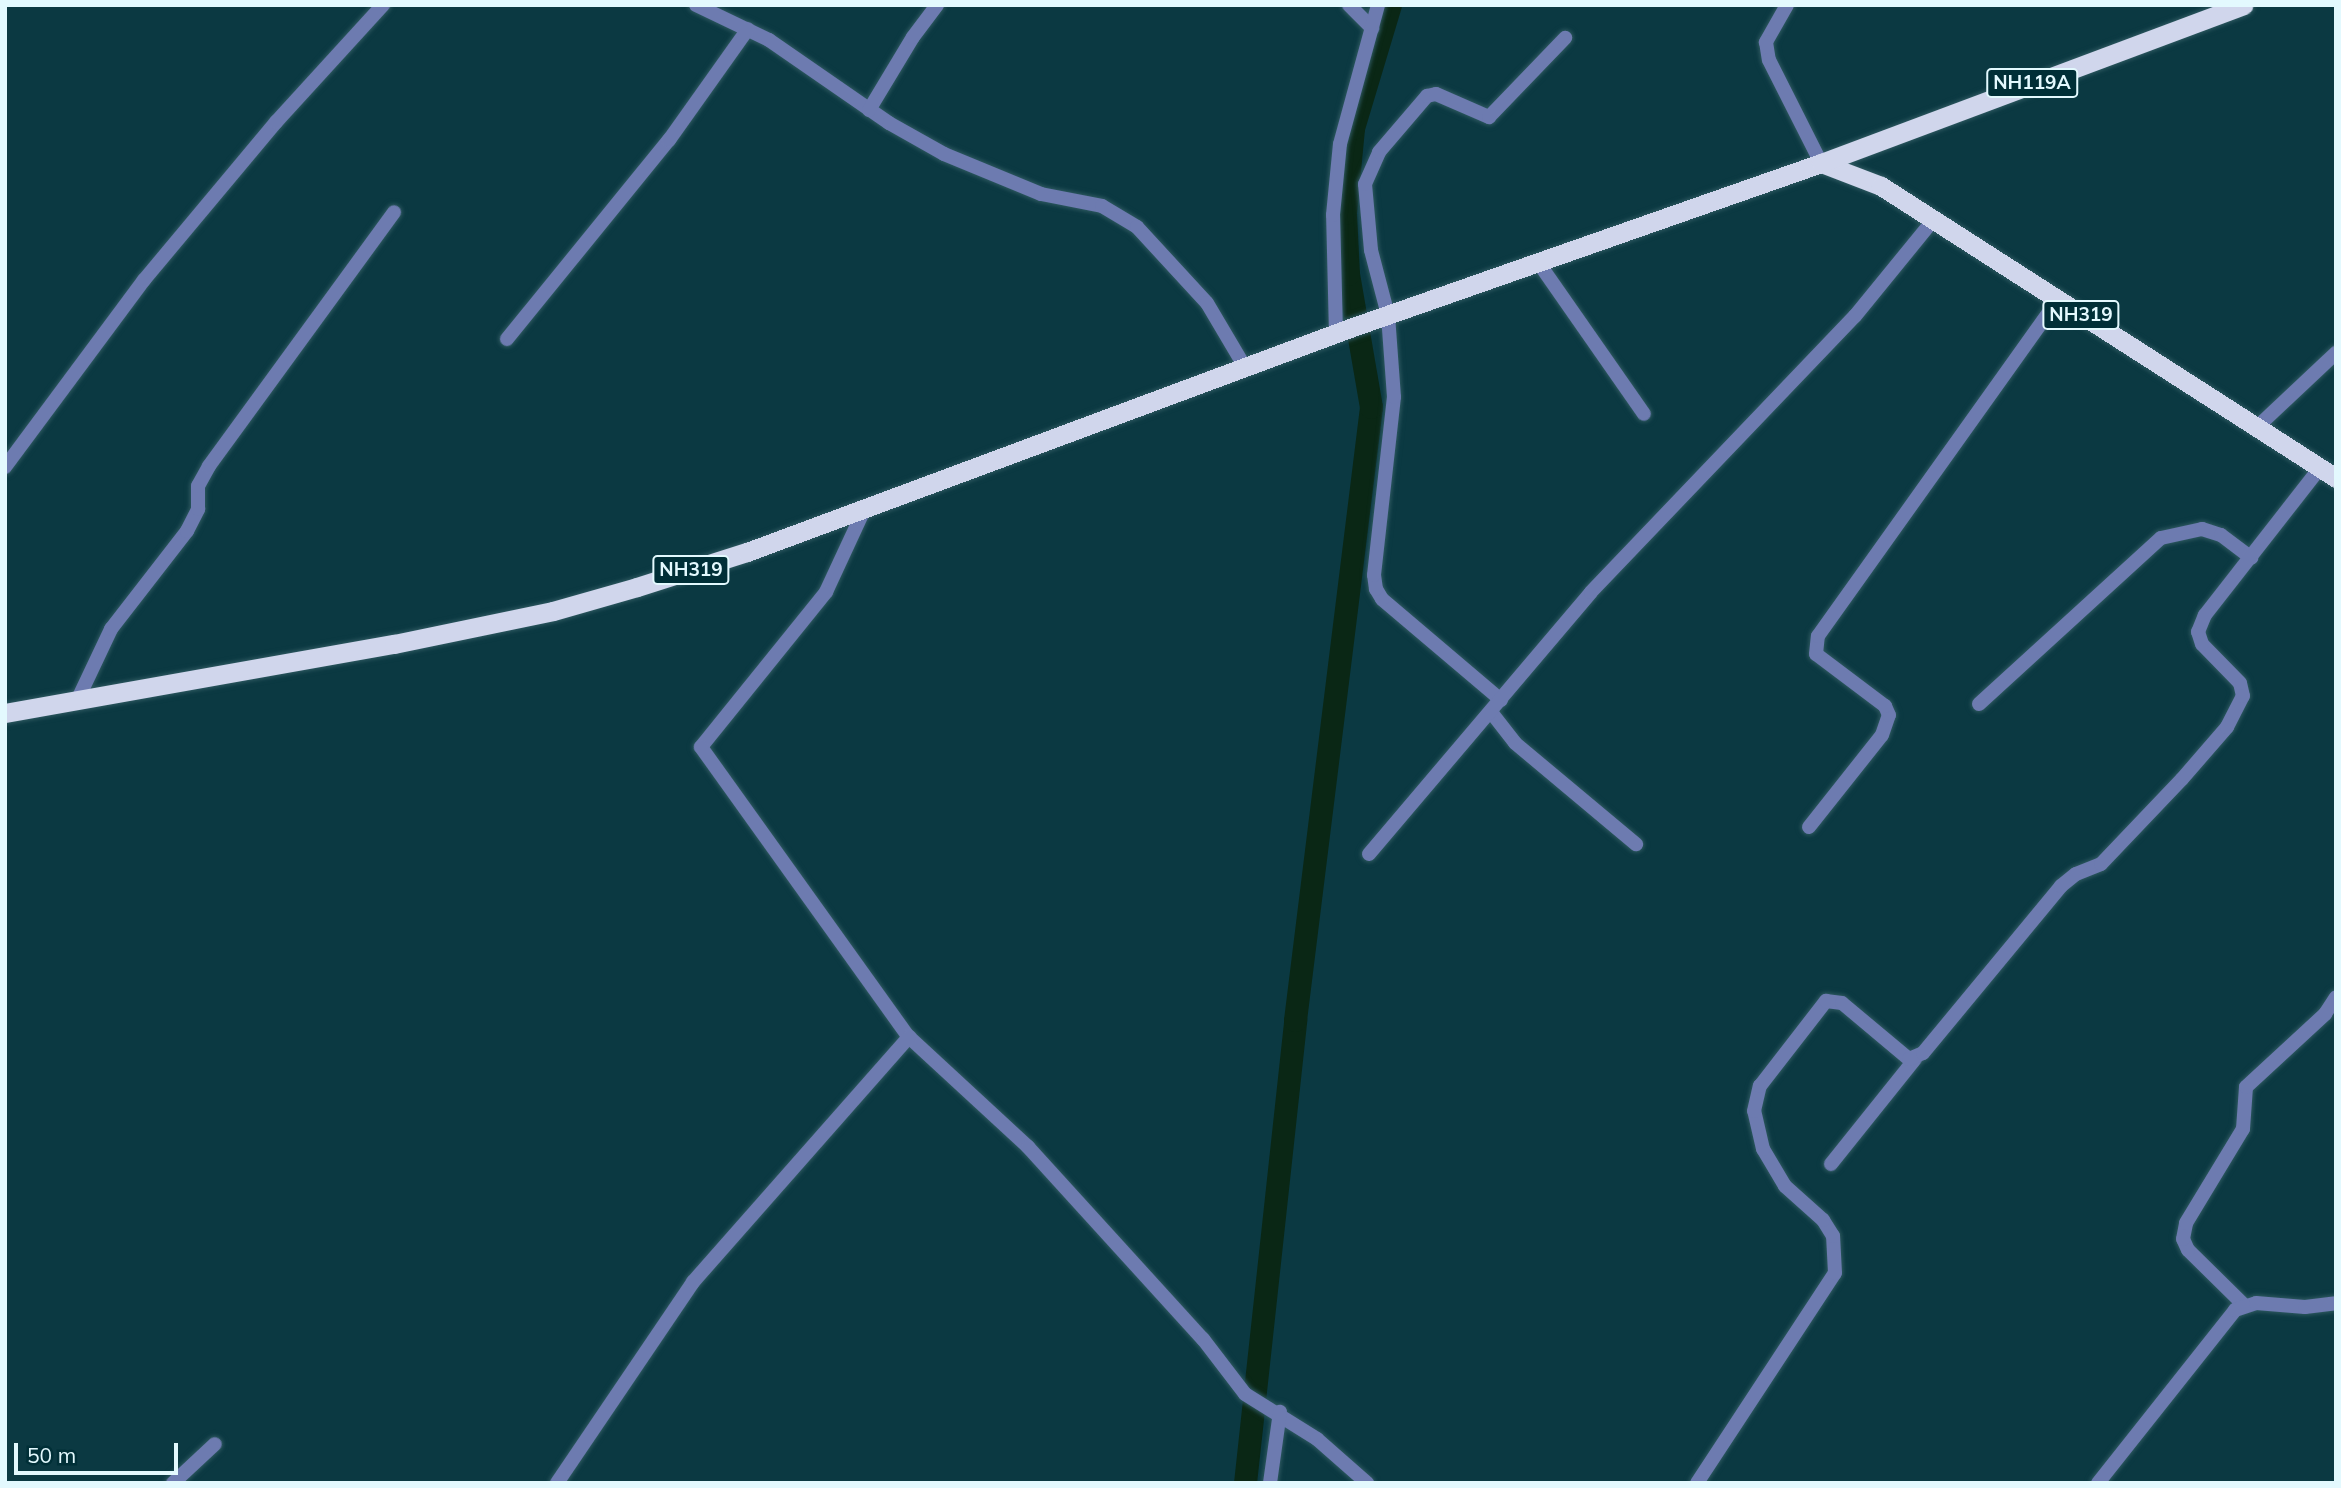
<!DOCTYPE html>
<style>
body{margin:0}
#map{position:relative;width:2341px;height:1488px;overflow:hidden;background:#0b3942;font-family:Mulish,sans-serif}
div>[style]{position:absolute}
.canal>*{height:23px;margin:-11.5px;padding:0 11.5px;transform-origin:11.5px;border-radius:11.5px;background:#0a2715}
.roads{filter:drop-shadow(0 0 2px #2e5860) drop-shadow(0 0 2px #2e5860)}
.minor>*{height:14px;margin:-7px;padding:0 7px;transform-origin:7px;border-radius:7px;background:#6d7bb0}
.trunk>*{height:19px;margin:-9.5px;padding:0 9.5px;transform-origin:9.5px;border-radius:9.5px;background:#d0d6ec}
span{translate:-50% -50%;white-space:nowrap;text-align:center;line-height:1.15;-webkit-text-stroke:7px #002f37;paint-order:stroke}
.shield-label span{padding:2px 5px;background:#002f37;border:2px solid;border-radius:5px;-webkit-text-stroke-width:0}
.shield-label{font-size:19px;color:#e3f9fe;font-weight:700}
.frame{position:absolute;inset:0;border:7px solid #e3f9fe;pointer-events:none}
.scale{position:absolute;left:14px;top:1443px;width:164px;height:32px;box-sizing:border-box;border:4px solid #e3f9fe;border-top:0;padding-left:9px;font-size:21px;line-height:24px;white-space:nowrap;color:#e3f9fe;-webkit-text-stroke:5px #002f37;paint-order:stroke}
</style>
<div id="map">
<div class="canal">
<i style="left:1245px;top:1483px;width:466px;rotate:-83.8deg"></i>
<i style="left:1295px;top:1020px;width:618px;rotate:-82.93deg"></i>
<i style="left:1371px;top:407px;width:135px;rotate:-99.8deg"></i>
<i style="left:1348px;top:274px;width:61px;rotate:-92.8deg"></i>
<i style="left:1345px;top:213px;width:85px;rotate:-84.6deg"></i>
<i style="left:1353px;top:128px;width:128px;rotate:-73.3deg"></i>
</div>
<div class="roads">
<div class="minor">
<i style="left:696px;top:5px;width:81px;rotate:25.6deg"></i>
<i style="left:769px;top:40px;width:146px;rotate:34.7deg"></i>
<i style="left:889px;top:123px;width:63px;rotate:29.4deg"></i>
<i style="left:944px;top:154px;width:105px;rotate:22.4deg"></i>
<i style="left:1041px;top:194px;width:62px;rotate:11.1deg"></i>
<i style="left:1102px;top:206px;width:41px;rotate:31deg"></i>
<i style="left:1137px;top:227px;width:103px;rotate:47.4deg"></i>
<i style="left:1207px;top:303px;width:77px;rotate:59.4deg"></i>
<i style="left:1349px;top:5px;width:33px;rotate:45deg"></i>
<i style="left:1787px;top:5px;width:43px;rotate:119.6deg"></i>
<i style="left:1766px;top:42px;width:18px;rotate:81deg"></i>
<i style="left:1769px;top:60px;width:115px;rotate:63.2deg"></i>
<i style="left:869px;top:110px;width:85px;rotate:-58.9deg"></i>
<i style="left:913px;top:37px;width:40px;rotate:-53deg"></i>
<i style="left:1538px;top:262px;width:185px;rotate:55.1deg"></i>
<i style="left:1336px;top:334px;width:119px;rotate:-91.4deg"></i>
<i style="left:1333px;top:215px;width:71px;rotate:-84.4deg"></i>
<i style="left:1340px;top:144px;width:144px;rotate:-74.7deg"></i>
<i style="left:507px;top:339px;width:257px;rotate:-50.9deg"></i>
<i style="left:669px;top:140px;width:136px;rotate:-54.6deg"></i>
<i style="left:2256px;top:428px;width:110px;rotate:-43.2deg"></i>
<i style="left:5px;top:467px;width:233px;rotate:-53.4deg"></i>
<i style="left:144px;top:280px;width:206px;rotate:-50.1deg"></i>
<i style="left:276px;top:122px;width:159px;rotate:-47.6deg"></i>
<i style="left:864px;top:510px;width:90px;rotate:114.9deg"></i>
<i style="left:826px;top:592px;width:199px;rotate:128.9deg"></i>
<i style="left:701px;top:747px;width:357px;rotate:54.4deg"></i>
<i style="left:909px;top:1037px;width:162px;rotate:42.7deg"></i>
<i style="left:1028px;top:1147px;width:260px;rotate:47.7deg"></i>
<i style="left:1203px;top:1339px;width:69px;rotate:52.6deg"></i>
<i style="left:1245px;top:1394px;width:85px;rotate:32deg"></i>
<i style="left:1317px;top:1439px;width:67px;rotate:41.3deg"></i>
<i style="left:1501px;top:700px;width:156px;rotate:-139.7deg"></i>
<i style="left:1382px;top:599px;width:12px;rotate:-121deg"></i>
<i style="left:1376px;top:589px;width:14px;rotate:-98deg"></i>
<i style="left:1374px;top:575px;width:179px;rotate:-83.6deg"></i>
<i style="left:1394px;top:397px;width:82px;rotate:-94.2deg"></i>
<i style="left:1388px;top:315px;width:67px;rotate:-104.7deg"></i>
<i style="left:1371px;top:250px;width:66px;rotate:-95.2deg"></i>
<i style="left:1365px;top:184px;width:35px;rotate:-66deg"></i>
<i style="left:1379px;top:152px;width:74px;rotate:-49.4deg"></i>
<i style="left:1427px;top:96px;width:9px;rotate:-13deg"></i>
<i style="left:1436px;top:94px;width:58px;rotate:23.5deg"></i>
<i style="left:1489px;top:117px;width:110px;rotate:-46.1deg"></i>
<i style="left:77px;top:701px;width:80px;rotate:-64.7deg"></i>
<i style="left:111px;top:629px;width:124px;rotate:-52.2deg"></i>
<i style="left:187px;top:531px;width:25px;rotate:-63deg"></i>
<i style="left:198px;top:509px;width:23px;rotate:-90deg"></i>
<i style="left:198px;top:486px;width:23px;rotate:-61deg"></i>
<i style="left:209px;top:466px;width:314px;rotate:-53.9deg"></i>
<i style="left:1979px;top:704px;width:246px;rotate:-42.4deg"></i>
<i style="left:2161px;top:538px;width:42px;rotate:-12.4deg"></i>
<i style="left:2202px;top:529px;width:20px;rotate:18deg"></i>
<i style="left:2221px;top:535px;width:38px;rotate:37deg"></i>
<i style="left:1491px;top:712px;width:39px;rotate:52deg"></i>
<i style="left:1515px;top:743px;width:158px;rotate:39.9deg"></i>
<i style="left:1809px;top:827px;width:117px;rotate:-51.6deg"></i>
<i style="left:1882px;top:735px;width:21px;rotate:-71deg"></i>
<i style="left:1889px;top:715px;width:10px;rotate:-114deg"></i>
<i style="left:1885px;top:706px;width:86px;rotate:-143deg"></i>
<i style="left:1816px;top:654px;width:18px;rotate:-84deg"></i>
<i style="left:1818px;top:636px;width:413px;rotate:-54.5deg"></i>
<i style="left:1369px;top:854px;width:343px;rotate:-49.7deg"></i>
<i style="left:1591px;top:592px;width:382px;rotate:-46.3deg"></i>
<i style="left:1855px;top:316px;width:125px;rotate:-50.8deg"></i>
<i style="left:1831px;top:1164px;width:134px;rotate:-51.3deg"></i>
<i style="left:2244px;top:1305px;width:78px;rotate:-135.5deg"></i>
<i style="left:2188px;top:1250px;width:12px;rotate:-114deg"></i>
<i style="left:2183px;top:1239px;width:16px;rotate:-79deg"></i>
<i style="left:2186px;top:1223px;width:110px;rotate:-58.8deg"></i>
<i style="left:2243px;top:1129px;width:42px;rotate:-85.9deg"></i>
<i style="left:2246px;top:1087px;width:108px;rotate:-42.7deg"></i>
<i style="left:2325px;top:1014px;width:20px;rotate:-57deg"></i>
<i style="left:173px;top:1483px;width:57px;rotate:-42.9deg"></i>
<i style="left:557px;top:1483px;width:243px;rotate:-55.9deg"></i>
<i style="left:693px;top:1282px;width:327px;rotate:-48.6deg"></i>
<i style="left:1270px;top:1483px;width:72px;rotate:-82deg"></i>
<i style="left:1697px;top:1483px;width:251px;rotate:-56.7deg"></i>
<i style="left:1835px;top:1273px;width:37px;rotate:-93deg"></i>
<i style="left:1833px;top:1236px;width:19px;rotate:-122deg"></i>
<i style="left:1823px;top:1220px;width:51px;rotate:-138.2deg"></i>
<i style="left:1785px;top:1186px;width:43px;rotate:-120.7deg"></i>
<i style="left:1763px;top:1149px;width:39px;rotate:-103deg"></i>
<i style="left:1754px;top:1111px;width:26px;rotate:-77deg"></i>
<i style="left:1760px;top:1086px;width:108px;rotate:-52.2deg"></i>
<i style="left:1826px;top:1001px;width:16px;rotate:7deg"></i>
<i style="left:1842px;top:1003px;width:87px;rotate:39.9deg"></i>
<i style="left:1909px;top:1059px;width:15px;rotate:-23deg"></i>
<i style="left:1923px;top:1053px;width:217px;rotate:-50.4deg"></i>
<i style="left:2061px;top:886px;width:19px;rotate:-39deg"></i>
<i style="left:2076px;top:874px;width:27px;rotate:-22deg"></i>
<i style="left:2101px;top:864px;width:117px;rotate:-46.4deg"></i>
<i style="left:2182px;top:779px;width:69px;rotate:-49.1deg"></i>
<i style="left:2227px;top:727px;width:35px;rotate:-63deg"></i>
<i style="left:2243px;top:696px;width:13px;rotate:-103deg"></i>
<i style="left:2240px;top:683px;width:54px;rotate:-134.3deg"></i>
<i style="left:2202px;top:644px;width:13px;rotate:-108deg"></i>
<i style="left:2198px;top:632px;width:18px;rotate:-68deg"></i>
<i style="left:2205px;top:615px;width:187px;rotate:-52deg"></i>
<i style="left:2098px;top:1483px;width:221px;rotate:-51.6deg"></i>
<i style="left:2235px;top:1310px;width:22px;rotate:-18deg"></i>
<i style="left:2256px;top:1303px;width:49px;rotate:4.7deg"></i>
<i style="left:2305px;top:1307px;width:31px;rotate:-7deg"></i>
</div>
<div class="trunk">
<i style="left:1821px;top:163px;width:64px;rotate:21deg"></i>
<i style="left:1881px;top:186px;width:541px;rotate:32.69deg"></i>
<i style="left:5px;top:713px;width:395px;rotate:-10.1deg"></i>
<i style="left:394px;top:644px;width:162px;rotate:-11.7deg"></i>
<i style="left:553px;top:611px;width:87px;rotate:-15.9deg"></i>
<i style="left:637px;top:587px;width:115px;rotate:-17.7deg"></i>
<i style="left:747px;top:552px;width:643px;rotate:-20.38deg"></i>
<i style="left:1350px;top:328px;width:499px;rotate:-19.3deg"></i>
<i style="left:1821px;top:163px;width:451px;rotate:-20.5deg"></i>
</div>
</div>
<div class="shield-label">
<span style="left:2032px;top:83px">NH119A</span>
<span style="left:2081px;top:315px">NH319</span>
<span style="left:691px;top:570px">NH319</span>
</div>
<div class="frame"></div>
<div class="scale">50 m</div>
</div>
